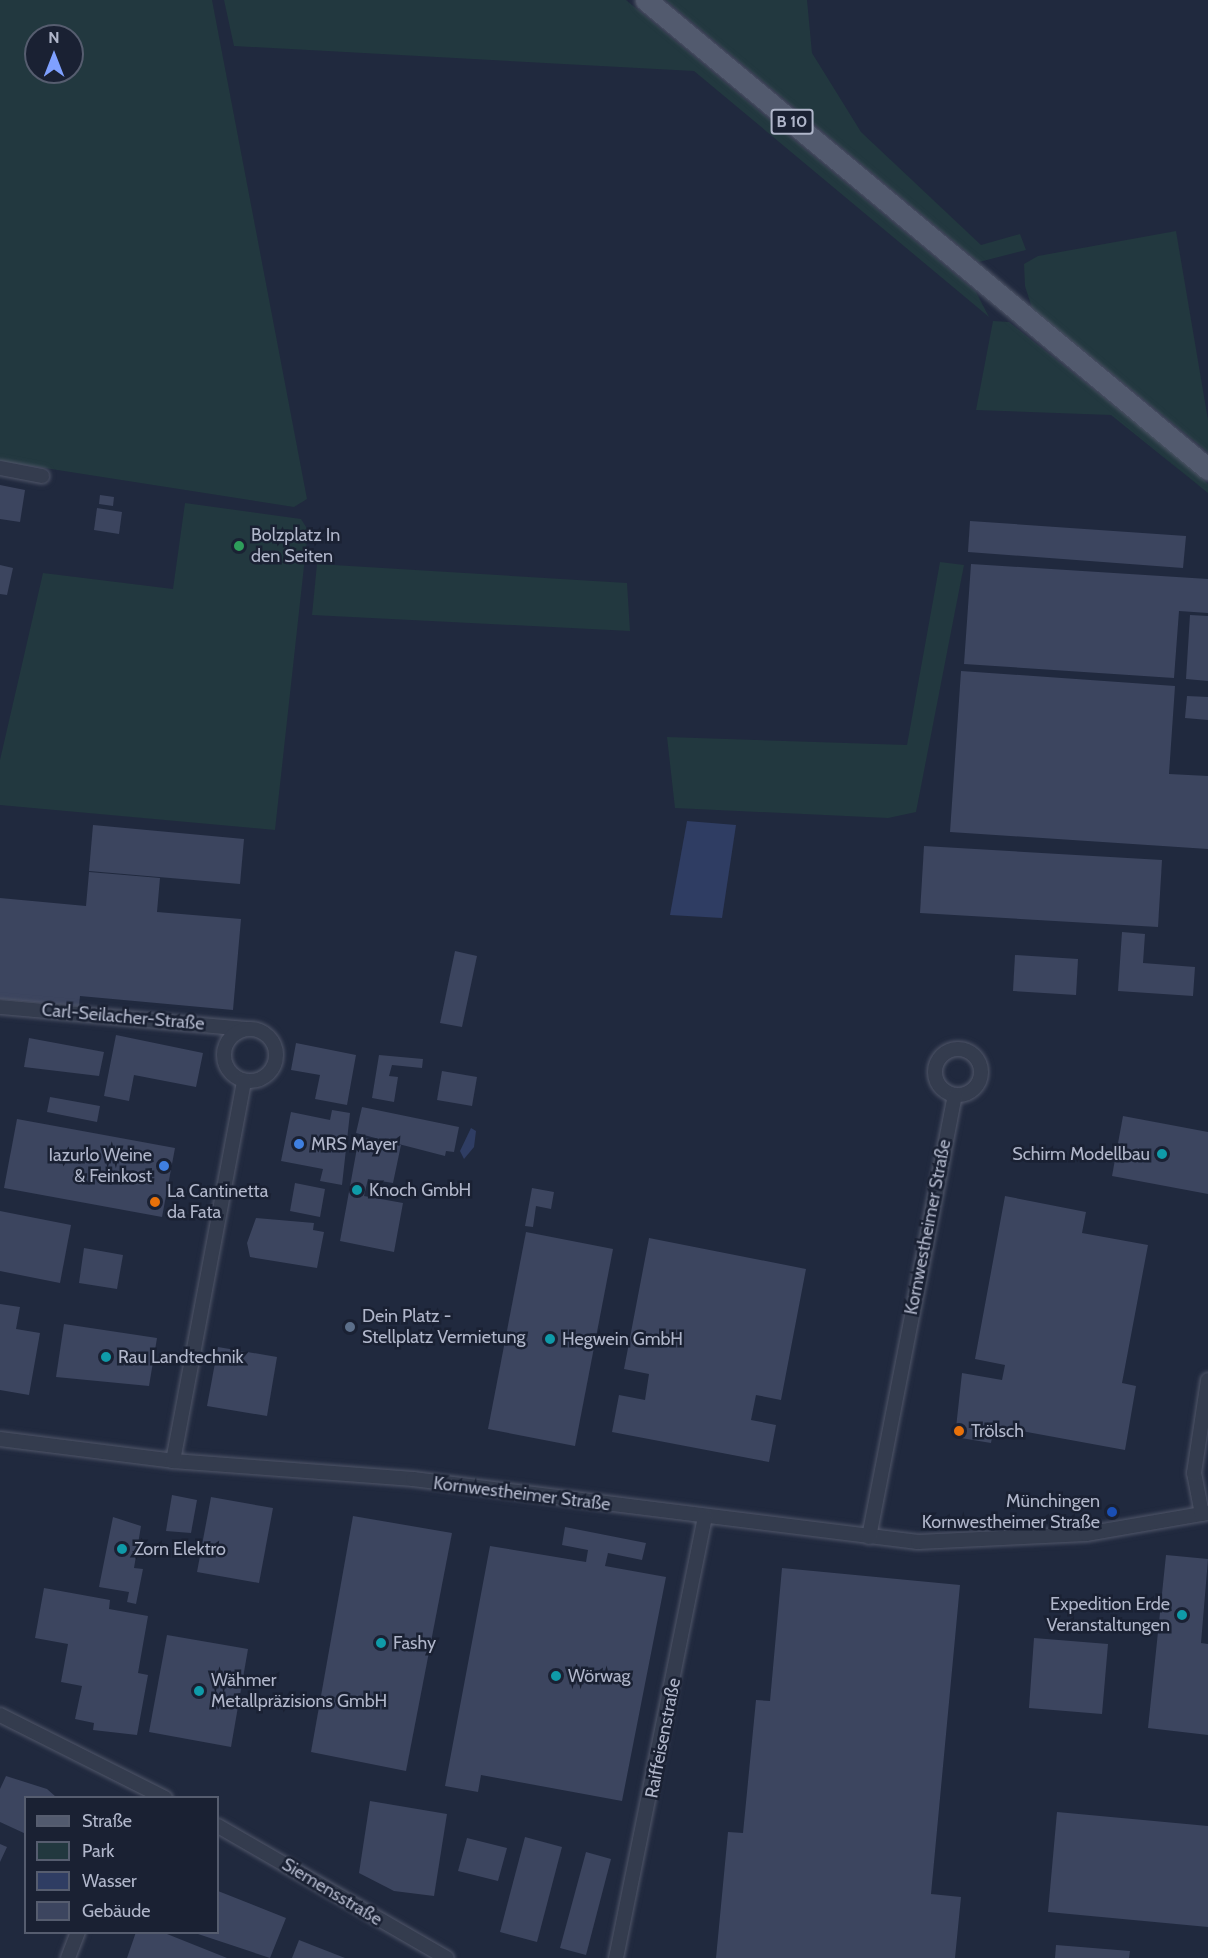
<!DOCTYPE html>
<meta charset="utf-8">
<style>
body{margin:0}
#map{position:relative;width:1208px;height:1958px;overflow:hidden;background:#20293e;font-family:Cabin,sans-serif}
div>[style]{position:absolute}
.green>*{inset:0;background:#22383f}
.water>*{inset:0;background:#2f3d63}
.building>*{inset:0;background:#3c455f}
.roads{filter:drop-shadow(0 0 2px #505669) drop-shadow(0 0 2px #505669)}
.street>*{height:14px;margin:-7px;padding:0 7px;transform-origin:7px;border-radius:7px;background:#343c4e}
.street>.ring{margin:-7px;padding:0;box-sizing:content-box;background:none;border:14px solid #343c4e;border-radius:50%}
.primary>*{height:21px;margin:-10.5px;padding:0 10.5px;transform-origin:10.5px;border-radius:10.5px;background:#525a6e}
.dots>*{width:16px;height:16px;translate:-50% -50%;box-sizing:border-box;border:3px solid #1a2133;border-radius:50%}
span{translate:-50% -50%;white-space:nowrap;text-align:center;line-height:1.15;-webkit-text-stroke:5px #1a2133;paint-order:stroke}
.shield-label span{padding:2px 4px;background:#1a2133;border:2px solid;border-radius:4px;-webkit-text-stroke-width:0}
.shield-label{font-size:16px;color:#b0b6ca;font-weight:700}
.poi-label{font-size:18px;color:#b0b6ca}
.left{translate:0 -50%;text-align:left}
.right{translate:-100% -50%;text-align:right}
.street-label{font-size:18px;color:#b0b6ca}
.legend{position:absolute;left:24px;top:1796px;width:195px;height:138px;box-sizing:border-box;background:#1a2133;border:2px solid #565d6f;margin:0;padding:8px 10px;list-style:none;font-size:18px;color:#b0b6ca}
.legend li{display:flex;align-items:center;gap:12px;height:30px}
.legend b{width:30px;border:2px solid #565d6f}
.north{position:absolute;left:24px;top:24px;width:60px;height:60px;box-sizing:border-box;background:#1a2133;border:2px solid #565d6f;border-radius:50%;rotate:0deg;font-size:16px;font-weight:700;line-height:24px;text-align:center;color:#b0b6ca}
.north::after{content:'';display:block;margin:auto;width:21px;height:27px;background:#7fa0ff;clip-path:polygon(50% 0,100% 100%,50% 72%,0 100%)}
</style>
<div id="map">
<div class="green">
<i style="clip-path:polygon(evenodd,0 0,212px 0,307px 499px,294px 507px,0 461px,0 0,36px 36px,72px 36px,72px 72px,36px 72px,36px 36px)"></i>
<i style="clip-path:polygon(224px 0,626px 0,976px 292px,989px 317px,694px 71px,234px 46px)"></i>
<i style="clip-path:polygon(666px 0,807px 0,812px 53px,861px 132px,981px 245px,1020px 234px,1026px 250px,979px 262px)"></i>
<i style="clip-path:polygon(1176px 231px,1208px 420px,1208px 452px,1032px 308px,1025px 286px,1024px 264px,1038px 256px)"></i>
<i style="clip-path:polygon(993px 321px,1009px 322px,1172px 452px,1208px 484px,1208px 493px,1111px 415px,976px 410px)"></i>
<i style="clip-path:polygon(185px 503px,301px 519px,308px 530px,275px 830px,0 805px,0 760px,43px 573px,173px 589px)"></i>
<i style="clip-path:polygon(940px 562px,964px 565px,916px 812px,888px 818px,675px 808px,667px 737px,907px 745px)"></i>
<i style="clip-path:polygon(317px 564px,627px 583px,630px 631px,312px 615px)"></i>
</div>
<div class="water">
<i style="clip-path:polygon(687px 821px,736px 825px,722px 918px,670px 915px)"></i>
<i style="clip-path:polygon(471px 1128px,476px 1131px,474px 1147px,464px 1159px,460px 1151px)"></i>
</div>
<div class="building">
<i style="clip-path:polygon(0 485px,25px 490px,20px 522px,0 519px)"></i>
<i style="clip-path:polygon(100px 495px,114px 497px,113px 506px,99px 504px)"></i>
<i style="clip-path:polygon(97px 508px,122px 512px,119px 534px,94px 530px)"></i>
<i style="clip-path:polygon(970px 521px,1186px 536px,1183px 568px,968px 552px)"></i>
<i style="clip-path:polygon(971px 564px,1208px 579px,1208px 613px,1179px 611px,1174px 678px,964px 664px)"></i>
<i style="clip-path:polygon(0 565px,13px 568px,7px 595px,0 594px)"></i>
<i style="clip-path:polygon(1190px 615px,1208px 616px,1208px 681px,1186px 679px)"></i>
<i style="clip-path:polygon(961px 671px,1175px 686px,1169px 774px,1208px 776px,1208px 849px,950px 832px)"></i>
<i style="clip-path:polygon(1187px 696px,1208px 697px,1208px 720px,1185px 718px)"></i>
<i style="clip-path:polygon(93px 825px,244px 839px,240px 884px,89px 871px)"></i>
<i style="clip-path:polygon(924px 846px,1162px 860px,1158px 927px,920px 913px)"></i>
<i style="clip-path:polygon(89px 872px,160px 878px,157px 912px,241px 919px,233px 1010px,80px 996px,79px 1006px,0 999px,0 898px,86px 906px)"></i>
<i style="clip-path:polygon(1122px 932px,1145px 934px,1143px 963px,1195px 967px,1193px 996px,1118px 991px)"></i>
<i style="clip-path:polygon(455px 951px,477px 956px,462px 1027px,440px 1023px)"></i>
<i style="clip-path:polygon(1015px 955px,1078px 959px,1076px 995px,1013px 991px)"></i>
<i style="clip-path:polygon(116px 1035px,203px 1053px,196px 1087px,134px 1075px,129px 1101px,104px 1096px)"></i>
<i style="clip-path:polygon(29px 1038px,104px 1052px,99px 1076px,24px 1067px)"></i>
<i style="clip-path:polygon(296px 1043px,356px 1055px,347px 1105px,315px 1099px,320px 1075px,291px 1070px)"></i>
<i style="clip-path:polygon(379px 1055px,423px 1059px,422px 1068px,392px 1065px,389px 1076px,398px 1077px,394px 1102px,372px 1098px)"></i>
<i style="clip-path:polygon(442px 1071px,477px 1077px,472px 1106px,437px 1100px)"></i>
<i style="clip-path:polygon(50px 1097px,100px 1106px,97px 1122px,47px 1112px)"></i>
<i style="clip-path:polygon(362px 1107px,459px 1127px,454px 1152px,446px 1151px,445px 1156px,356px 1133px)"></i>
<i style="clip-path:polygon(332px 1110px,350px 1113px,342px 1185px,320px 1181px,323px 1169px,281px 1161px,291px 1112px,330px 1120px)"></i>
<i style="clip-path:polygon(1123px 1116px,1208px 1132px,1208px 1194px,1112px 1176px)"></i>
<i style="clip-path:polygon(17px 1119px,175px 1148px,162px 1217px,4px 1188px)"></i>
<i style="clip-path:polygon(359px 1137px,401px 1145px,393px 1183px,368px 1179px,364px 1196px,403px 1203px,394px 1252px,340px 1241px)"></i>
<i style="clip-path:polygon(295px 1183px,325px 1189px,320px 1217px,290px 1211px)"></i>
<i style="clip-path:polygon(532px 1188px,554px 1192px,551px 1209px,536px 1206px,533px 1227px,525px 1226px)"></i>
<i style="clip-path:polygon(1005px 1196px,1086px 1212px,1082px 1233px,1148px 1245px,1122px 1383px,1136px 1386px,1125px 1450px,994px 1426px,991px 1443px,955px 1437px,962px 1373px,1002px 1380px,1005px 1365px,975px 1359px)"></i>
<i style="clip-path:polygon(0 1211px,71px 1225px,60px 1283px,0 1271px)"></i>
<i style="clip-path:polygon(256px 1218px,314px 1223px,313px 1230px,324px 1232px,317px 1268px,250px 1257px,247px 1243px)"></i>
<i style="clip-path:polygon(526px 1232px,613px 1249px,575px 1446px,488px 1429px)"></i>
<i style="clip-path:polygon(649px 1238px,806px 1269px,781px 1400px,756px 1395px,751px 1420px,776px 1425px,769px 1462px,612px 1432px,619px 1395px,645px 1400px,649px 1374px,624px 1369px)"></i>
<i style="clip-path:polygon(84px 1248px,123px 1255px,117px 1289px,79px 1283px)"></i>
<i style="clip-path:polygon(0 1304px,20px 1307px,16px 1329px,40px 1333px,29px 1395px,0 1390px)"></i>
<i style="clip-path:polygon(64px 1324px,157px 1338px,149px 1386px,56px 1377px)"></i>
<i style="clip-path:polygon(218px 1347px,277px 1357px,267px 1416px,207px 1406px)"></i>
<i style="clip-path:polygon(172px 1495px,197px 1500px,191px 1533px,166px 1531px)"></i>
<i style="clip-path:polygon(211px 1497px,273px 1508px,259px 1583px,197px 1572px)"></i>
<i style="clip-path:polygon(353px 1516px,452px 1533px,406px 1771px,311px 1752px)"></i>
<i style="clip-path:polygon(113px 1517px,141px 1526px,134px 1568px,143px 1569px,136px 1604px,127px 1602px,129px 1592px,99px 1587px)"></i>
<i style="clip-path:polygon(565px 1527px,646px 1543px,642px 1560px,608px 1553px,605px 1566px,666px 1577px,622px 1801px,481px 1775px,478px 1792px,445px 1786px,490px 1546px,586px 1562px,588px 1550px,562px 1545px)"></i>
<i style="clip-path:polygon(1166px 1555px,1208px 1559px,1201px 1643px,1208px 1644px,1208px 1735px,1148px 1728px)"></i>
<i style="clip-path:polygon(782px 1568px,960px 1585px,931px 1894px,961px 1897px,955px 1958px,716px 1958px,728px 1832px,743px 1833px,756px 1700px,770px 1701px)"></i>
<i style="clip-path:polygon(44px 1588px,110px 1600px,109px 1609px,148px 1616px,138px 1673px,148px 1675px,137px 1735px,93px 1730px,94px 1723px,75px 1719px,82px 1686px,61px 1682px,68px 1644px,35px 1638px)"></i>
<i style="clip-path:polygon(167px 1635px,248px 1649px,231px 1747px,149px 1732px)"></i>
<i style="clip-path:polygon(1034px 1638px,1108px 1644px,1102px 1714px,1029px 1708px)"></i>
<i style="clip-path:polygon(6px 1776px,47px 1789px,56px 1797px,26px 1797px,26px 1834px,0 1822px,0 1789px)"></i>
<i style="clip-path:polygon(370px 1801px,447px 1814px,434px 1896px,394px 1891px,359px 1873px)"></i>
<i style="clip-path:polygon(1057px 1812px,1208px 1826px,1208px 1927px,1048px 1912px)"></i>
<i style="clip-path:polygon(525px 1837px,562px 1847px,537px 1942px,500px 1932px)"></i>
<i style="clip-path:polygon(467px 1838px,507px 1848px,498px 1881px,458px 1871px)"></i>
<i style="clip-path:polygon(0 1844px,7px 1847px,0 1862px)"></i>
<i style="clip-path:polygon(586px 1852px,611px 1859px,586px 1955px,560px 1948px)"></i>
<i style="clip-path:polygon(218px 1891px,286px 1918px,270px 1958px,195px 1933px,218px 1932px)"></i>
<i style="clip-path:polygon(136px 1932px,162px 1932px,227px 1958px,127px 1958px)"></i>
<i style="clip-path:polygon(299px 1940px,345px 1958px,292px 1958px)"></i>
<i style="clip-path:polygon(1056px 1945px,1130px 1951px,1129px 1958px,1055px 1958px)"></i>
</div>
<div class="roads">
<div class="street">
<i style="left:0;top:468px;width:43px;rotate:10.8deg"></i>
<i style="left:0;top:1007px;width:246px;rotate:5.1deg"></i>
<i class="ring" style="left:224px;top:1029px;width:38px;height:38px"></i>
<i class="ring" style="left:935px;top:1049px;width:32px;height:32px"></i>
<i style="left:0;top:1439px;width:174px;rotate:7.2deg"></i>
<i style="left:173px;top:1461px;width:241px;rotate:4.3deg"></i>
<i style="left:413px;top:1479px;width:509px;rotate:7.11deg"></i>
<i style="left:918px;top:1542px;width:168px;rotate:-2.7deg"></i>
<i style="left:1086px;top:1534px;width:124px;rotate:-9.8deg"></i>
<i style="left:173px;top:1461px;width:387px;rotate:-79.4deg"></i>
<i style="left:1202px;top:1514px;width:42px;rotate:-101deg"></i>
<i style="left:1194px;top:1473px;width:94px;rotate:-81.4deg"></i>
<i style="left:869px;top:1537px;width:450px;rotate:-79deg"></i>
<i style="left:0;top:1715px;width:185px;rotate:26.7deg"></i>
<i style="left:218px;top:1826px;width:264px;rotate:30deg"></i>
<i style="left:68px;top:1958px;width:28px;rotate:-69deg"></i>
<i style="left:616px;top:1958px;width:450px;rotate:-78.6deg"></i>
</div>
<div class="primary">
<i style="left:646px;top:0;width:732px;rotate:39.85deg"></i>
</div>
</div>
<div class="dots">
<i style="left:239px;top:546px;background:#2e9e5b"></i>
<i style="left:299px;top:1144px;background:#3f7fe0"></i>
<i style="left:1162px;top:1154px;background:#0f9aa8"></i>
<i style="left:164px;top:1166px;background:#3f7fe0"></i>
<i style="left:357px;top:1190px;background:#0f9aa8"></i>
<i style="left:155px;top:1202px;background:#e8710a"></i>
<i style="left:350px;top:1327px;background:#5c6f8a"></i>
<i style="left:550px;top:1339px;background:#0f9aa8"></i>
<i style="left:106px;top:1357px;background:#0f9aa8"></i>
<i style="left:959px;top:1431px;background:#e8710a"></i>
<i style="left:1112px;top:1512px;background:#1a4fb4"></i>
<i style="left:122px;top:1549px;background:#0f9aa8"></i>
<i style="left:1182px;top:1615px;background:#0f9aa8"></i>
<i style="left:381px;top:1643px;background:#0f9aa8"></i>
<i style="left:556px;top:1676px;background:#0f9aa8"></i>
<i style="left:199px;top:1691px;background:#0f9aa8"></i>
</div>
<div class="shield-label">
<span style="left:792px;top:122px">B 10</span>
</div>
<div class="poi-label">
<span class="left" style="left:251px;top:546px">Bolzplatz In<br>den Seiten</span>
<span class="left" style="left:311px;top:1144px">MRS Mayer</span>
<span class="right" style="left:1150px;top:1154px">Schirm Modellbau</span>
<span class="right" style="left:152px;top:1166px">Iazurlo Weine<br>&amp; Feinkost</span>
<span class="left" style="left:369px;top:1190px">Knoch GmbH</span>
<span class="left" style="left:167px;top:1202px">La Cantinetta<br>da Fata</span>
<span class="left" style="left:362px;top:1327px">Dein Platz -<br>Stellplatz Vermietung</span>
<span class="left" style="left:562px;top:1339px">Hegwein GmbH</span>
<span class="left" style="left:118px;top:1357px">Rau Landtechnik</span>
<span class="left" style="left:971px;top:1431px">Trölsch</span>
<span class="right" style="left:1100px;top:1512px">Münchingen<br>Kornwestheimer Straße</span>
<span class="left" style="left:134px;top:1549px">Zorn Elektro</span>
<span class="right" style="left:1170px;top:1615px">Expedition Erde<br>Veranstaltungen</span>
<span class="left" style="left:393px;top:1643px">Fashy</span>
<span class="left" style="left:568px;top:1676px">Wörwag</span>
<span class="left" style="left:211px;top:1691px">Wähmer<br>Metallpräzisions GmbH</span>
</div>
<div class="street-label">
<span style="left:123px;top:1017px;rotate:5deg">Carl-Seilacher-Straße</span>
<span style="left:928px;top:1227px;rotate:-79deg">Kornwestheimer Straße</span>
<span style="left:522px;top:1494px;rotate:7deg">Kornwestheimer Straße</span>
<span style="left:663px;top:1738px;rotate:-79deg">Raiffeisenstraße</span>
<span style="left:332px;top:1892px;rotate:31deg">Siemensstraße</span>
</div>
<ul class="legend">
<li><b style="height:8px;background:#525a6e"></b>Straße</li>
<li><b style="height:16px;background:#22383f"></b>Park</li>
<li><b style="height:16px;background:#2f3d63"></b>Wasser</li>
<li><b style="height:16px;background:#3c455f"></b>Gebäude</li>
</ul>
<div class="north">N</div>
</div>
